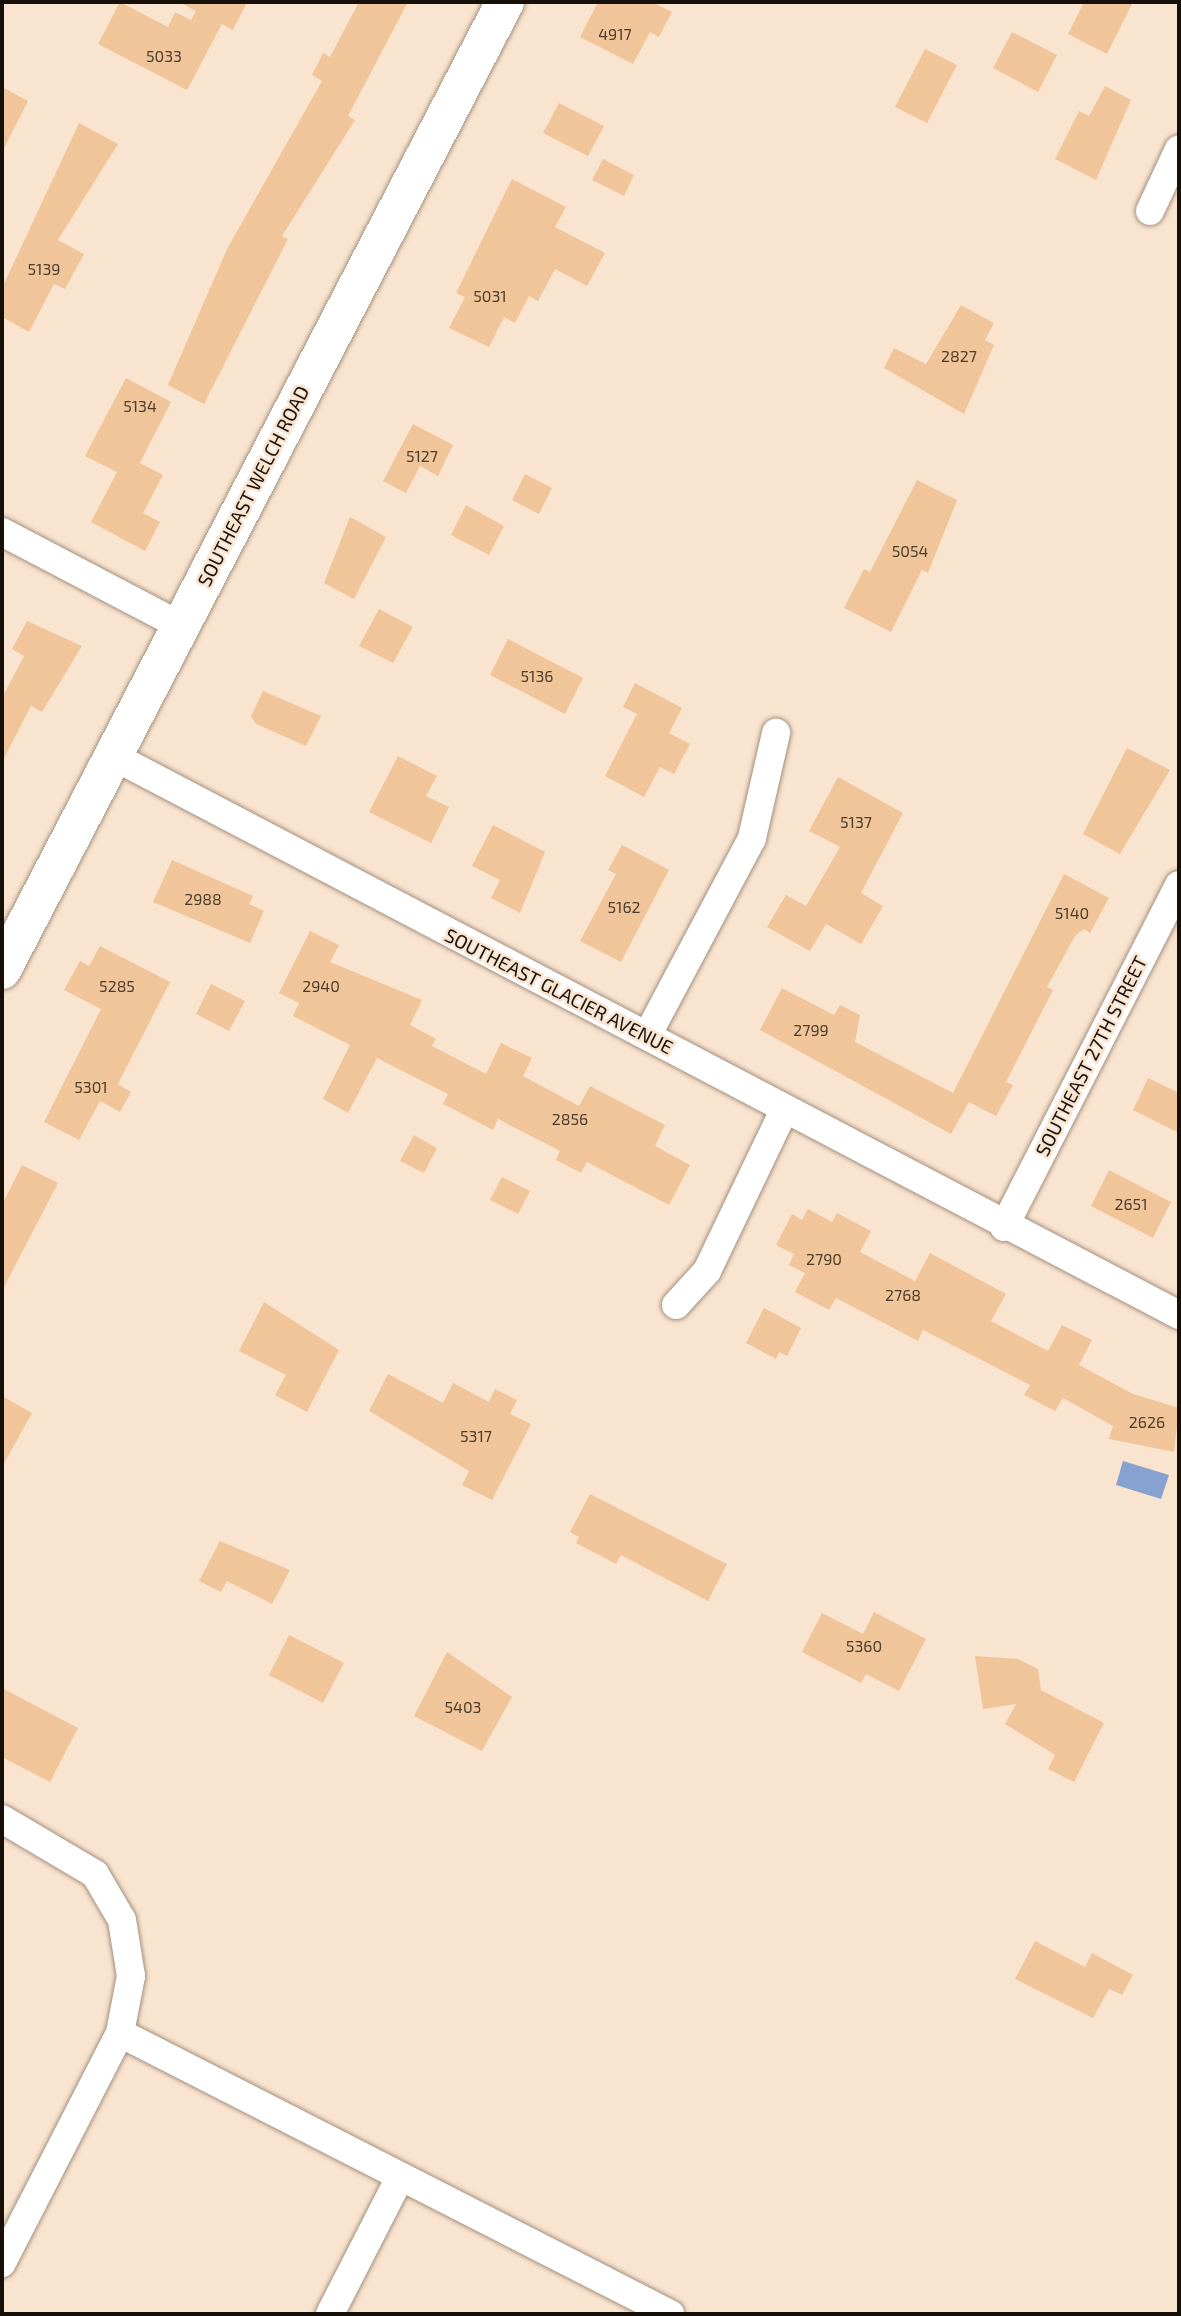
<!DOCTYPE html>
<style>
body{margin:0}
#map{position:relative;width:1181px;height:2316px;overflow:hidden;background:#f9e4d0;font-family:"Exo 2",sans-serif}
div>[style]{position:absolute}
.water>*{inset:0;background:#87a2d1}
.building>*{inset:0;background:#f0c59a}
.roads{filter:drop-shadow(0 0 2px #a3907d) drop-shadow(0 0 2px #a3907d)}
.street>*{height:28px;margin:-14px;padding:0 14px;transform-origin:14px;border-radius:14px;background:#fff}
.secondary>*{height:38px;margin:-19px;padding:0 19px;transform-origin:19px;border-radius:19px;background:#fff}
span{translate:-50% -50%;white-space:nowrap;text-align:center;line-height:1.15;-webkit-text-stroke:5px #f9e4d0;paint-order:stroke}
.number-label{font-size:16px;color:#4d3d2d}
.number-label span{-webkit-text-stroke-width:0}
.street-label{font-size:19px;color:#171009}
.frame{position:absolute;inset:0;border:4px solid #171009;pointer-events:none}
</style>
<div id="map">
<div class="water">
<i style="clip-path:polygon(1123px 1461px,1169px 1475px,1161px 1499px,1116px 1485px)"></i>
</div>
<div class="building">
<i style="clip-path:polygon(120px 2px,168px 27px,175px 12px,191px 20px,196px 11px,179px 2px,247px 2px,233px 30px,222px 24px,187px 90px,98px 44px)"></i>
<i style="clip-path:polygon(359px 2px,408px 2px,348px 116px,355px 120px,282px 236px,288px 239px,204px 404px,168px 385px,227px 249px,322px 81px,312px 75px,323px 53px,330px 57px)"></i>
<i style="clip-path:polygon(598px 2px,652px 2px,672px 12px,659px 37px,650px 32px,633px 64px,580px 37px)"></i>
<i style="clip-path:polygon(1084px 2px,1133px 2px,1107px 54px,1068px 34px)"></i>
<i style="clip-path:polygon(1012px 32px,1057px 55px,1038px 92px,993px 68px)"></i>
<i style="clip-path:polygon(925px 49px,957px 65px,927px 123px,895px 107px)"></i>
<i style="clip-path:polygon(1105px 86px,1131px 100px,1096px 180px,1055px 159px,1079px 111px,1089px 116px)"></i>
<i style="clip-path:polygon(2px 87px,28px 101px,2px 152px)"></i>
<i style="clip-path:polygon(559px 103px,604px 126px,588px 156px,543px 133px)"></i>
<i style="clip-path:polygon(79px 123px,118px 144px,58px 240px,84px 254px,65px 289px,54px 284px,29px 332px,2px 317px,2px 288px)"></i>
<i style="clip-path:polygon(603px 159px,634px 175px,624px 196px,592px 180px)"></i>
<i style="clip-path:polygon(512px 179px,566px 207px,555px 227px,605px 253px,587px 286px,555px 269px,538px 301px,529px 296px,515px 323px,504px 317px,489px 347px,449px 328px,465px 297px,456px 293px)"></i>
<i style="clip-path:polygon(961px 305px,994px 323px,985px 340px,994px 345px,964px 414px,884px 368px,894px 348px,926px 364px)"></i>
<i style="clip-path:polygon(126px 378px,171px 402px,140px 463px,163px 475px,143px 513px,160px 522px,145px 551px,91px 522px,117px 472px,85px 456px)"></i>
<i style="clip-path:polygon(413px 424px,453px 445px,438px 476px,420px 466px,406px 493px,383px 481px)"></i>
<i style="clip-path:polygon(525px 474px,552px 488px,539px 514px,512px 500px)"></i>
<i style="clip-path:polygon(917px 480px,957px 500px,928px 573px,922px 570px,891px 632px,844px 608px,864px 569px,870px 572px)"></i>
<i style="clip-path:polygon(466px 505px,504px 526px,489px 555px,451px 535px)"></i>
<i style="clip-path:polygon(350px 517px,386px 537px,354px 599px,324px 583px)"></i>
<i style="clip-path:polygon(379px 609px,413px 627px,393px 663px,359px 646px)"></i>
<i style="clip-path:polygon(27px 621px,82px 646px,42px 712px,31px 706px,2px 762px,2px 698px,24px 656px,12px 649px)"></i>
<i style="clip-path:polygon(508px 639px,583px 678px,565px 714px,490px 675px)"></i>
<i style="clip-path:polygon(635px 683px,682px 708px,669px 733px,690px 744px,674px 774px,660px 767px,644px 797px,605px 776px,637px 714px,623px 707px)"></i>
<i style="clip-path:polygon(263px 691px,321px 716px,306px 746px,256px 724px,251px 716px)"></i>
<i style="clip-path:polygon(1127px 748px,1170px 770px,1120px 854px,1083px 834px)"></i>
<i style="clip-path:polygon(398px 756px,437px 776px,426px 796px,449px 807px,431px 843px,369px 812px)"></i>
<i style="clip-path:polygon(838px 777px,903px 813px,861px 893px,883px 906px,861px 944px,826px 924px,810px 951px,767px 927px,786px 895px,806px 906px,840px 847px,809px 831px)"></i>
<i style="clip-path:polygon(493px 825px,545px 852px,520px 913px,491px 898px,500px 880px,472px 866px)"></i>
<i style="clip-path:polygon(622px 845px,669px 870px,621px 962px,580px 941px,616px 874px,608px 870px)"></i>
<i style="clip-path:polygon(172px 860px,253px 896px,249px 904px,264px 911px,250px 943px,153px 902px)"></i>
<i style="clip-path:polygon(1064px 874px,1109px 898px,1090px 933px,1084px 929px,1075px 936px,1047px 987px,1053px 990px,1006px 1082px,1013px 1085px,996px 1116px,969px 1102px,951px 1134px,760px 1030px,782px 988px,834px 1015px,840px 1005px,860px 1015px,855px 1042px,953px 1093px)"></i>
<i style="clip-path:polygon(310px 931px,339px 945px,330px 962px,422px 1000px,410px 1025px,436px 1039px,432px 1046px,486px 1074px,501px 1043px,532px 1058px,523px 1076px,579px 1106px,590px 1086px,665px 1125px,655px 1146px,690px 1165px,669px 1205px,587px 1162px,581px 1173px,556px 1160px,560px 1151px,498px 1119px,493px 1130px,443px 1104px,448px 1094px,377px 1058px,348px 1113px,323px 1099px,350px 1045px,293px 1016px,299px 1003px,279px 993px)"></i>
<i style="clip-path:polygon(100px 946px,170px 982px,118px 1084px,131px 1092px,120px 1112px,100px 1101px,79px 1140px,44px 1122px,101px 1009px,64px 990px,80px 961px,89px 966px)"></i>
<i style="clip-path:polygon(211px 984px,245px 1001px,229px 1031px,196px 1014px)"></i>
<i style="clip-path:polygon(1148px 1078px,1179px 1093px,1179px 1133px,1133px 1110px)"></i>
<i style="clip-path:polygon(414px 1135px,437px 1148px,424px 1173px,400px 1161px)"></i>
<i style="clip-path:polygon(22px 1165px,58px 1183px,2px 1291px,2px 1205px)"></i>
<i style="clip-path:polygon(1109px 1170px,1171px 1202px,1153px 1238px,1091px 1206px)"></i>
<i style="clip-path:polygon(502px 1177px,530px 1191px,518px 1214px,490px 1200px)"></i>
<i style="clip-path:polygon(808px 1209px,832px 1222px,837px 1213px,871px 1231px,860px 1252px,915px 1281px,930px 1253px,1006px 1294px,991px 1321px,1048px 1351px,1062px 1325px,1092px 1340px,1079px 1365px,1133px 1394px,1179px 1408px,1174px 1452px,1109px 1439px,1113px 1426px,1063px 1398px,1055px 1411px,1024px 1395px,1030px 1385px,923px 1330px,918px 1341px,836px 1298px,829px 1310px,795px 1292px,805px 1273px,789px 1265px,794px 1254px,776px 1245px,792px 1214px,802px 1220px)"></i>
<i style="clip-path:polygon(264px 1302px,339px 1350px,307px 1412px,275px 1395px,286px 1375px,239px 1351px)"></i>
<i style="clip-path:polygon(764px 1308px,801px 1328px,787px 1356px,779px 1352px,776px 1359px,746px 1343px)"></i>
<i style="clip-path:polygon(388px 1374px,443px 1403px,453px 1383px,489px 1402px,495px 1389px,517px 1400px,510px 1414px,531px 1424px,492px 1500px,462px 1485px,469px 1471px,369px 1411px)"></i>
<i style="clip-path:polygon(2px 1396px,32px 1413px,2px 1467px)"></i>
<i style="clip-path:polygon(590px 1494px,727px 1564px,708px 1601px,621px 1555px,616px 1564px,576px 1543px,579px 1537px,570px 1532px)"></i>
<i style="clip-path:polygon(220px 1541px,290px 1570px,272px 1604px,227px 1581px,221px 1592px,199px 1581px)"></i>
<i style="clip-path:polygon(874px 1612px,926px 1639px,899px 1691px,866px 1674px,861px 1683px,802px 1652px,822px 1613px,863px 1634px)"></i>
<i style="clip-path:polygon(289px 1635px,344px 1663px,323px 1703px,269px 1675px)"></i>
<i style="clip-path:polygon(447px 1652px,512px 1697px,482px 1751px,414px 1716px)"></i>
<i style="clip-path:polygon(975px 1656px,1018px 1659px,1038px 1669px,1041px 1690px,1104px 1723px,1074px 1782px,1048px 1769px,1055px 1755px,1005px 1724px,1016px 1704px,983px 1709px)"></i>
<i style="clip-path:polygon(2px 1688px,78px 1728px,50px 1782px,2px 1757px)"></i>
<i style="clip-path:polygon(1035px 1941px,1085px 1967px,1092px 1953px,1133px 1975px,1122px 1995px,1109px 1989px,1093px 2018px,1015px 1979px)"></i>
</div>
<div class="roads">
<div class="street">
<i style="left:1150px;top:211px;width:68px;rotate:-64.9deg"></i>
<i style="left:2px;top:532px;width:202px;rotate:27.7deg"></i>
<i style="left:113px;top:756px;width:1204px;rotate:27.67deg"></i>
<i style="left:648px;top:1034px;width:222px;rotate:-62deg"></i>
<i style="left:752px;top:838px;width:108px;rotate:-77.1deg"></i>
<i style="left:1004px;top:1227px;width:384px;rotate:-62.9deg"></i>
<i style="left:676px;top:1305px;width:46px;rotate:-47.6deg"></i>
<i style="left:707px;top:1271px;width:178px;rotate:-64.4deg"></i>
<i style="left:2px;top:1819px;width:108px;rotate:30.6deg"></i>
<i style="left:95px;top:1874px;width:53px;rotate:59.6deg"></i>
<i style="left:122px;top:1920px;width:57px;rotate:80.9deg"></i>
<i style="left:131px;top:1976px;width:58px;rotate:100.9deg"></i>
<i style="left:120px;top:2033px;width:259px;rotate:117.2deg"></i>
<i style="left:120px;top:2033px;width:618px;rotate:27.06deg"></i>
<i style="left:330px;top:2314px;width:154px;rotate:-62.9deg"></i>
</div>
<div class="secondary">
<i style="left:2px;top:970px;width:1091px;rotate:-62.54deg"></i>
</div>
</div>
<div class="number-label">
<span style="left:615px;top:34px">4917</span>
<span style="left:164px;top:56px">5033</span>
<span style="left:44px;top:269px">5139</span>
<span style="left:490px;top:296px">5031</span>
<span style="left:959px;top:356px">2827</span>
<span style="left:140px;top:406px">5134</span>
<span style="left:422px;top:456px">5127</span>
<span style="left:910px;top:551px">5054</span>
<span style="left:537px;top:676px">5136</span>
<span style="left:856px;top:822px">5137</span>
<span style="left:203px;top:899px">2988</span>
<span style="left:624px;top:907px">5162</span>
<span style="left:1072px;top:913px">5140</span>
<span style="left:117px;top:986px">5285</span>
<span style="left:321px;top:986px">2940</span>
<span style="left:811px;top:1030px">2799</span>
<span style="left:91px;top:1087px">5301</span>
<span style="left:570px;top:1119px">2856</span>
<span style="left:1131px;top:1204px">2651</span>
<span style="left:824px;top:1259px">2790</span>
<span style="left:903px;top:1295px">2768</span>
<span style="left:1147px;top:1422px">2626</span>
<span style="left:476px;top:1436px">5317</span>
<span style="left:864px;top:1646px">5360</span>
<span style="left:463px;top:1707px">5403</span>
</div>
<div class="street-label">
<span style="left:253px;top:486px;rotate:-63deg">SOUTHEAST WELCH ROAD</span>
<span style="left:559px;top:991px;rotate:27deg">SOUTHEAST GLACIER AVENUE</span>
<span style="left:1091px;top:1056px;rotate:-63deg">SOUTHEAST 27TH STREET</span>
</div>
<div class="frame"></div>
</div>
